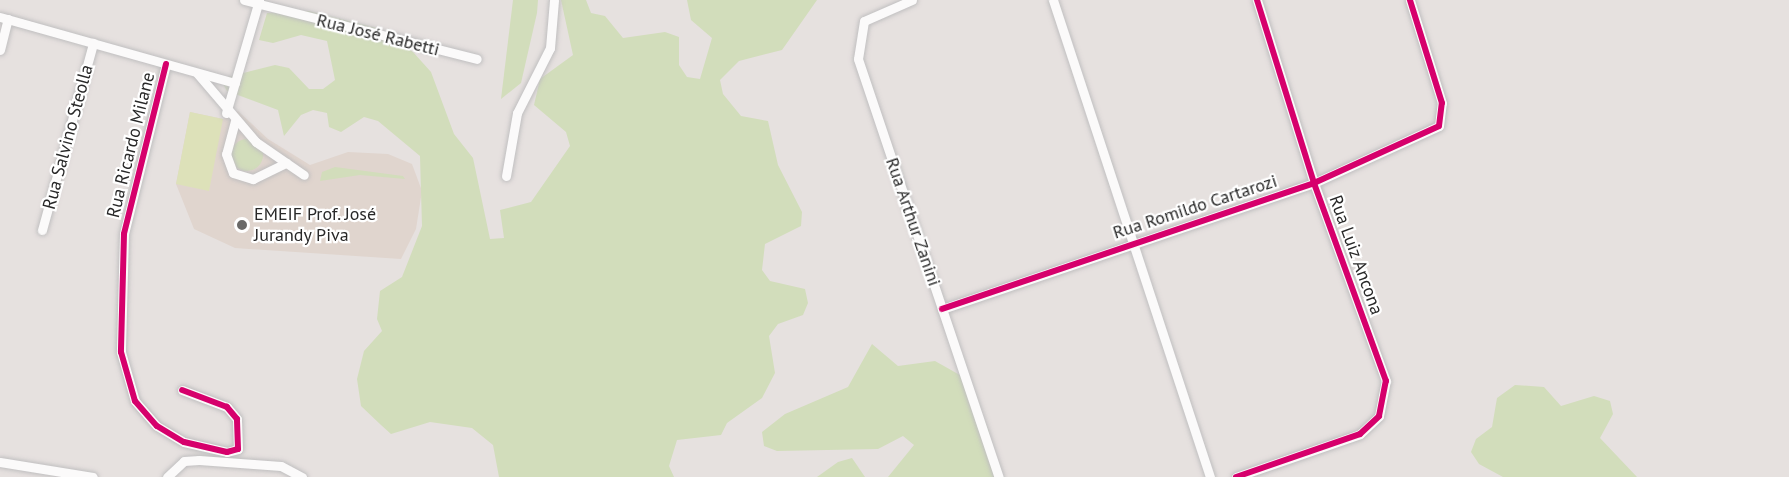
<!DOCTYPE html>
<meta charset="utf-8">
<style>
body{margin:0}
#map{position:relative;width:1789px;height:477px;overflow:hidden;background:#e6e1df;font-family:"PT Sans",sans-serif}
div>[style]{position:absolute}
.education>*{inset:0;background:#e0d5ce}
.green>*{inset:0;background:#d2ddbb}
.round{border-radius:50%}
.pitch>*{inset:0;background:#dde1b9}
.roads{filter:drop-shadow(0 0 2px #c0bfc0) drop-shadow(0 0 2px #c0bfc0)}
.minor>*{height:9px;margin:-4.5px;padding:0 4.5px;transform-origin:4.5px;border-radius:4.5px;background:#fbfafa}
.cycleway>*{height:6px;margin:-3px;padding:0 3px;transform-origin:3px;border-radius:3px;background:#d6006c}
.dots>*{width:16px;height:16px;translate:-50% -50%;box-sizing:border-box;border:3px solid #fff;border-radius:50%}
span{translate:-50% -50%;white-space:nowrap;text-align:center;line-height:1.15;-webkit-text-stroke:4.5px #fff;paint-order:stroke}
.street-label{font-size:18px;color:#282828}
.poi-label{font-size:18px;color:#282828}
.left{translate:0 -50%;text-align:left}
</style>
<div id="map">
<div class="education">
<i style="clip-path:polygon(238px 111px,268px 139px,310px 165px,348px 152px,388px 154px,412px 164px,422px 191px,416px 229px,401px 259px,235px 248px,194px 229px,176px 184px,190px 112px,223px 119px)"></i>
</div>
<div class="green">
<i style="clip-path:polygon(513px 0,538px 0,537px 13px,521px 83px,501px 99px)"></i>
<i style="clip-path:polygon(561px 0,586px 0,591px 13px,605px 16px,623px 38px,665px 32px,679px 37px,679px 65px,687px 77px,700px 79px,712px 38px,691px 20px,687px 0,817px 0,782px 50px,739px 61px,720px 80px,723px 94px,741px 116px,768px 121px,778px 165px,802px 212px,801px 226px,765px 244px,762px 270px,770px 281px,805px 289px,808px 303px,803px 315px,778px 324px,769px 336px,775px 373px,762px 398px,727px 423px,721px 435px,677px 440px,669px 466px,674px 477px,499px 477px,493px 445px,472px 428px,430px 422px,391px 434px,381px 425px,361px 406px,357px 379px,364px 351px,382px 331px,377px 319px,380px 291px,402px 277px,422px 226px,420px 156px,378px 121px,364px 117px,341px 132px,329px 127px,327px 113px,313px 110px,301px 115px,284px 136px,278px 110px,227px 91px,220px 79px,275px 65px,289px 68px,309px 89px,323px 89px,335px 80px,327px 41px,301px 35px,273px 43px,259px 40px,267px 13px,309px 11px,377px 28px,413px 52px,431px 72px,454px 134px,473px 158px,490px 239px,504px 238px,500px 210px,531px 202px,570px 146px,566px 132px,534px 105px,540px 79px,573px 55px)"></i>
<i class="round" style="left:231px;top:139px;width:32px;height:32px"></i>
<i style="clip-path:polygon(335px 167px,403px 176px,405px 179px,360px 175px,320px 181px,322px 172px)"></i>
<i style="clip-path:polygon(872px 344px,898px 366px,935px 361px,967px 379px,989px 431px,994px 477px,888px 477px,914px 445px,903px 436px,878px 449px,777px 451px,764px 446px,762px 432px,785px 414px,848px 387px)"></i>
<i style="clip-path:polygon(1515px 385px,1544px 387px,1561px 406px,1594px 396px,1610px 401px,1613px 414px,1600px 438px,1637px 477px,1503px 477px,1479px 464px,1471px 452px,1476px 439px,1492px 427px,1497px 398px)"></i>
<i style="clip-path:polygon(852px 458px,865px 477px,817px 477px,838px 462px)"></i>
</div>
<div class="pitch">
<i style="clip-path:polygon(190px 112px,223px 119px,209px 191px,176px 184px)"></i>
</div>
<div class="roads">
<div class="minor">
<i style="left:244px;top:0;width:240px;rotate:14.2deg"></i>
<i style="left:912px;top:0;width:52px;rotate:156.4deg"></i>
<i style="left:864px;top:21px;width:38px;rotate:99deg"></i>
<i style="left:858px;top:59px;width:441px;rotate:71.4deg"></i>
<i style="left:1053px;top:0;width:502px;rotate:71.78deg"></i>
<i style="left:0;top:17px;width:244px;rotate:15.7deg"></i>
<i style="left:0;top:50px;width:32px;rotate:-76deg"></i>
<i style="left:166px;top:64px;width:175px;rotate:103.9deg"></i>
<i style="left:124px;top:234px;width:118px;rotate:91.5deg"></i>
<i style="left:121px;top:352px;width:51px;rotate:74.1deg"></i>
<i style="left:135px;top:401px;width:33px;rotate:49deg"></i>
<i style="left:157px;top:426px;width:31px;rotate:31deg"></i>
<i style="left:184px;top:442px;width:44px;rotate:13.1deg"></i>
<i style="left:227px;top:452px;width:11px;rotate:-15deg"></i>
<i style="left:238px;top:449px;width:30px;rotate:-92deg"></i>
<i style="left:237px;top:419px;width:16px;rotate:-130deg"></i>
<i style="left:227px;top:407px;width:48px;rotate:-159.3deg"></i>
<i style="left:197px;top:73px;width:91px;rotate:49.5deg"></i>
<i style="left:256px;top:142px;width:58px;rotate:34.5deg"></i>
<i style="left:226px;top:113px;width:118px;rotate:-73.7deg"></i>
<i style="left:235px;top:121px;width:34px;rotate:105deg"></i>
<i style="left:226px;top:154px;width:20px;rotate:70deg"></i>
<i style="left:233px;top:173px;width:21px;rotate:17deg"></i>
<i style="left:253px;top:179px;width:37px;rotate:-26deg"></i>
<i style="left:506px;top:176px;width:64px;rotate:-80.1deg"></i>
<i style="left:517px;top:113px;width:73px;rotate:-63.1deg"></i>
<i style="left:550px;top:48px;width:48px;rotate:-85.2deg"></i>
<i style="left:42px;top:230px;width:194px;rotate:-74.7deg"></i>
<i style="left:942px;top:309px;width:393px;rotate:-18.7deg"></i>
<i style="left:1314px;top:183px;width:137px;rotate:-24.5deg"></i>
<i style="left:1439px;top:126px;width:23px;rotate:-83deg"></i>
<i style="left:1442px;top:103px;width:108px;rotate:-107.3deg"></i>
<i style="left:0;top:462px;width:94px;rotate:9.2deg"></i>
<i style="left:167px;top:477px;width:23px;rotate:-43deg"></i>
<i style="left:184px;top:461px;width:15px;rotate:-4deg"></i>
<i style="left:199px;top:460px;width:82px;rotate:4.2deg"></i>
<i style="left:281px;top:466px;width:24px;rotate:28deg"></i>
<i style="left:1236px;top:477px;width:131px;rotate:-19.1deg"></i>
<i style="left:1360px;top:434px;width:26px;rotate:-43deg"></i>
<i style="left:1379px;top:416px;width:36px;rotate:-79deg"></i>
<i style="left:1386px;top:381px;width:211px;rotate:-110deg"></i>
<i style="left:1314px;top:183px;width:192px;rotate:-107.3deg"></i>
</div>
</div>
<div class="cycleway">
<i style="left:166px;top:64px;width:175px;rotate:103.9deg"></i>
<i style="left:124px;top:234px;width:118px;rotate:91.5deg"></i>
<i style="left:121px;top:352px;width:51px;rotate:74.1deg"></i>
<i style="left:135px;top:401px;width:33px;rotate:49deg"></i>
<i style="left:157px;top:426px;width:31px;rotate:31deg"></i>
<i style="left:184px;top:442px;width:44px;rotate:13.1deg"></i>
<i style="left:227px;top:452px;width:11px;rotate:-15deg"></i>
<i style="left:238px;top:449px;width:30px;rotate:-92deg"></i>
<i style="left:237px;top:419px;width:16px;rotate:-130deg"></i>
<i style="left:227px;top:407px;width:48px;rotate:-159.3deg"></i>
<i style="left:942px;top:309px;width:393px;rotate:-18.7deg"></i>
<i style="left:1314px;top:183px;width:137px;rotate:-24.5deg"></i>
<i style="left:1439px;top:126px;width:23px;rotate:-83deg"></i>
<i style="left:1442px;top:103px;width:108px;rotate:-107.3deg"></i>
<i style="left:1236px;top:477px;width:131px;rotate:-19.1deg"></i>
<i style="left:1360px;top:434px;width:26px;rotate:-43deg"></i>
<i style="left:1379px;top:416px;width:36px;rotate:-79deg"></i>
<i style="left:1386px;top:381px;width:211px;rotate:-110deg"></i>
<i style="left:1314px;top:183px;width:192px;rotate:-107.3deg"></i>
</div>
<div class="dots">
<i style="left:242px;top:225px;background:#6a6968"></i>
</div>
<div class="street-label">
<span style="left:378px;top:35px;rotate:14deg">Rua José Rabetti</span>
<span style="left:68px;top:137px;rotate:-75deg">Rua Salvino Steolla</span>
<span style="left:131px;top:145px;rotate:-76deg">Rua Ricardo Milane</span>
<span style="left:1195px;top:207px;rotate:-18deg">Rua Romildo Cartarozi</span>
<span style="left:913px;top:222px;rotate:71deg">Rua Arthur Zanini</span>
<span style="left:1356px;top:255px;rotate:70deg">Rua Luiz Ancona</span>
</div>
<div class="poi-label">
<span class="left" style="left:254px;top:225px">EMEIF Prof. José<br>Jurandy Piva</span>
</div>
</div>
